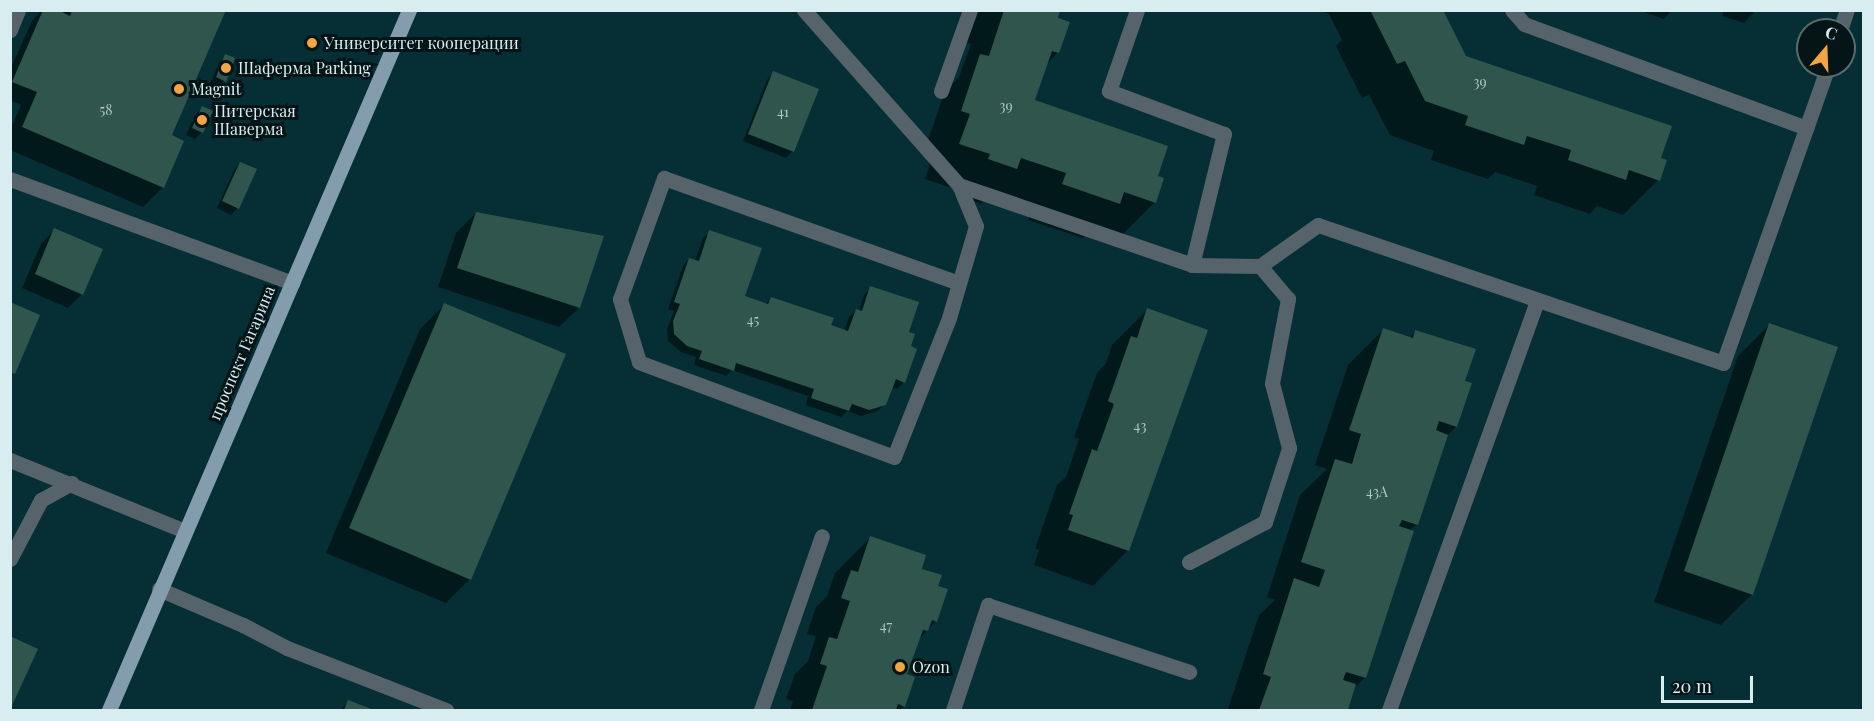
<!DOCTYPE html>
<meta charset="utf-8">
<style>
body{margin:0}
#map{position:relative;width:1874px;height:721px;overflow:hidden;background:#052f34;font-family:"Playfair Display",serif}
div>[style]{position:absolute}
.shadow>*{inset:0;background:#0007}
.building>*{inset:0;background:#30554d}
.lane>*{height:15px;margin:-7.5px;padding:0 7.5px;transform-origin:7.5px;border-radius:7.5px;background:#57636b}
.primary>*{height:15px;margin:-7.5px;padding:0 7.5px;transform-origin:7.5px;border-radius:7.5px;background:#839dae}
.dots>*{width:16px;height:16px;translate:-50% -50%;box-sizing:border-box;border:3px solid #051416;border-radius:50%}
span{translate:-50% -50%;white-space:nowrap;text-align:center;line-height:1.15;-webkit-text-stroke:6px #051416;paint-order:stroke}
.number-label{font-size:14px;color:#aec7c7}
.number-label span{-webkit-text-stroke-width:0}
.poi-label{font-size:16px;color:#d8edf0}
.left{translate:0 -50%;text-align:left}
.street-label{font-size:16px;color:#d8edf0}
.frame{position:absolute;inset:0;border:12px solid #d8edf0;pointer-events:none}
.north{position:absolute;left:1796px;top:18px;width:60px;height:60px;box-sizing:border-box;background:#051416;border:2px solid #596b6d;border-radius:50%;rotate:19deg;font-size:16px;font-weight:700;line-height:24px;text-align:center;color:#d8edf0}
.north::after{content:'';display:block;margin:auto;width:21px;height:27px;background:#f2a542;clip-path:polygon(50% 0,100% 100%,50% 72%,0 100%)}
.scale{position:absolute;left:1661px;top:676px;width:92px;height:27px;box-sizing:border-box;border:3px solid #d8edf0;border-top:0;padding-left:8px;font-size:18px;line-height:21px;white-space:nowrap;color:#d8edf0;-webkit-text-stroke:4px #051416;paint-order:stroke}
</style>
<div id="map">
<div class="shadow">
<i style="clip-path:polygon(42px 10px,61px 13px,62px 10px,224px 10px,170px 136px,163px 187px,143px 207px,10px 150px,10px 130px,21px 105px,10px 100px,10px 70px,32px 21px)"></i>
<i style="clip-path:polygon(973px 10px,1059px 10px,1056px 19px,1058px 52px,1046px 65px,1033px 101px,1156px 177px,1155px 202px,1120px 237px,1093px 228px,1083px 238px,1028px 220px,1032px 209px,990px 194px,981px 204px,954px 194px,955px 189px,925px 179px,935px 149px,926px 146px,945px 91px,959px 77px,971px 44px,963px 41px)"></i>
<i style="clip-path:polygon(1317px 10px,1441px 10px,1465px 57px,1659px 159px,1658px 180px,1623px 215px,1597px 206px,1590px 214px,1534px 195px,1537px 186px,1495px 172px,1488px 179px,1431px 160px,1434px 151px,1390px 135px,1369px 95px,1362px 98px,1336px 46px,1342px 40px,1329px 14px)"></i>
<i style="clip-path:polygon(1638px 10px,1672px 10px,1664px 19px)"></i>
<i style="clip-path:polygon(1724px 10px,1756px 10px,1744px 23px,1722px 16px)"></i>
<i style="clip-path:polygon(226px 56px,224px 81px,218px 88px,210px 84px,219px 63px)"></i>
<i style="clip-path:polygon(773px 73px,793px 151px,786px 158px,743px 141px,767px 80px)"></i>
<i style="clip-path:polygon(202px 108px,211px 112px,202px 132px,195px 139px,186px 135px,195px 115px)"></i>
<i style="clip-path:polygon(240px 163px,238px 208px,231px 215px,217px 208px,234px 170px)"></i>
<i style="clip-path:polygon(476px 213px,579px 308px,559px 327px,438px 287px,456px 233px)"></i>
<i style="clip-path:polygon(54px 230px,82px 294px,68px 308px,22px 288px,41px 244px)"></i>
<i style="clip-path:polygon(710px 231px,743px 297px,765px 305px,771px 298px,844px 332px,849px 317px,856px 310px,859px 311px,864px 295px,871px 288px,907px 333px,904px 382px,897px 389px,892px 387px,885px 404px,878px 411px,861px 416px,847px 411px,841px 417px,806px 405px,808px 396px,732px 370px,726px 376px,694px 365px,696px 357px,681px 352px,668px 341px,667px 329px,674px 311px,668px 309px,683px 266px,689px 259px,695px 261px,703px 238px)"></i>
<i style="clip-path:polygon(444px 305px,470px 579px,446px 603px,326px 553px,420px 329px)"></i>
<i style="clip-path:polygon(1147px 310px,1128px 550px,1093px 586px,1034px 565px,1039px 550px,1035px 549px,1057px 485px,1066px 477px,1079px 439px,1074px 437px,1097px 373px,1106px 363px,1112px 345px)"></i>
<i style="clip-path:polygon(1769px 325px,1752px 594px,1721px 625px,1654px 602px,1738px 356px)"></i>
<i style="clip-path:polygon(1383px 330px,1408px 339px,1416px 331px,1464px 382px,1470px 384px,1456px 427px,1446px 437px,1417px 524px,1409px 531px,1412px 532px,1365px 678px,1353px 689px,1346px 710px,1228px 709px,1259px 615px,1275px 600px,1267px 597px,1300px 495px,1327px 469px,1315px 465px,1348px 365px)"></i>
<i style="clip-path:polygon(870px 538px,920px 570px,936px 586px,936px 621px,918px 640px,906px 675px,904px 706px,899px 710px,790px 710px,793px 701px,786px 699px,795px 674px,808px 661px,816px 636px,807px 634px,816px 607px,827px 596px,835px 573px)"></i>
<i style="clip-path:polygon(349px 702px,370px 710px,340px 710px)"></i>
</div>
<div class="building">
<i style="clip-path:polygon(43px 10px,58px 10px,70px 16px,72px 10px,226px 10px,172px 135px,184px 141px,164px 188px,22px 127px,37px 92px,12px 82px)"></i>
<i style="clip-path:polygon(1004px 10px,1060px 10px,1058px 18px,1070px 22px,1059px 53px,1052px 51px,1035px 100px,1168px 146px,1158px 176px,1164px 178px,1156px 203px,1124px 192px,1120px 204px,1062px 184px,1066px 173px,1021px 158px,1017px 169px,988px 159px,990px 154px,959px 144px,970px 114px,961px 111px,980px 54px,989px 56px)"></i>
<i style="clip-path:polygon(1370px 10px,1443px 10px,1466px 56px,1672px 126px,1661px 158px,1667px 160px,1660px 181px,1629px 170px,1626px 180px,1568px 160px,1571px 150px,1527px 136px,1524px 145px,1465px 125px,1468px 116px,1425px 101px,1405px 61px,1397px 64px)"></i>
<i style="clip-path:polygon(225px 54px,235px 58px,226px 82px,216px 77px)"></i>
<i style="clip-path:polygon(773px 71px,819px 89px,794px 152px,748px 134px)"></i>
<i style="clip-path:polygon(202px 106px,213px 111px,203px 133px,192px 128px)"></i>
<i style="clip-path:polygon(240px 162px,257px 169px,239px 209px,222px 201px)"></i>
<i style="clip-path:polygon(476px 212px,604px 236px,580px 308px,457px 268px)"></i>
<i style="clip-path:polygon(54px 228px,103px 249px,83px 295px,35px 274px)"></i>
<i style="clip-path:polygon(709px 230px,762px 248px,745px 296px,768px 304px,771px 297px,834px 318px,831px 325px,848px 331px,856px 309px,862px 311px,870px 286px,919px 302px,909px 332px,915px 334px,911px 346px,917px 349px,905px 383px,896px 379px,886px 405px,869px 410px,852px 404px,849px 411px,811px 398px,814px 389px,736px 363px,734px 371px,699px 359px,702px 351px,687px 346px,674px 334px,673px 321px,680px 304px,674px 302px,689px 258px,699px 261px)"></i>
<i style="clip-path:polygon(10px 302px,40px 315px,15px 374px,10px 372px)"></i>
<i style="clip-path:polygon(444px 303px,566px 354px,471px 580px,349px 528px)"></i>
<i style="clip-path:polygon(1147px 308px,1208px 330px,1129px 551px,1068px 530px,1073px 515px,1069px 514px,1092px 449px,1097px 451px,1114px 404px,1108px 401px,1131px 336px,1137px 338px)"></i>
<i style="clip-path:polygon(1769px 323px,1838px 347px,1753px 595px,1684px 571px)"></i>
<i style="clip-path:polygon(1383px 328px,1413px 338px,1415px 330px,1476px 349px,1465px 381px,1472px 383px,1457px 427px,1439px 421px,1436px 430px,1448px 435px,1418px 525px,1402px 520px,1399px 526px,1414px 531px,1366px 678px,1346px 672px,1343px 680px,1356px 684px,1348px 710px,1259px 710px,1271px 677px,1263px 674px,1294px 578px,1319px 587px,1325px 570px,1301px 562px,1335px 459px,1352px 464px,1361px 434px,1349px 430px)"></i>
<i style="clip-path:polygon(870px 536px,926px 555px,922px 569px,942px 575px,938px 586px,948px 589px,937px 622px,932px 620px,928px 631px,923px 630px,907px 674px,915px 677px,905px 707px,898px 704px,896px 710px,812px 710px,827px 666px,820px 664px,829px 637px,837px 639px,850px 601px,841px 598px,851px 570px,858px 572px)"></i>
<i style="clip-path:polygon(10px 636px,38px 649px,10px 710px)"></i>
<i style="clip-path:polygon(348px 700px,374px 710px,344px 710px)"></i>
</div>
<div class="lane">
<i style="left:804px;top:10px;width:234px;rotate:48.5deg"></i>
<i style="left:959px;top:185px;width:246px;rotate:18.9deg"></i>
<i style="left:1192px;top:265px;width:135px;rotate:-76.3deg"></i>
<i style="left:1224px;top:134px;width:123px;rotate:-159.5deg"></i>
<i style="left:1109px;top:91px;width:86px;rotate:-70.9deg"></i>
<i style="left:1512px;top:10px;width:18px;rotate:49deg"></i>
<i style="left:1524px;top:24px;width:301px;rotate:20.2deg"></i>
<i style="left:10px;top:30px;width:22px;rotate:-68deg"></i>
<i style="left:1840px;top:30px;width:21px;rotate:-71deg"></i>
<i style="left:941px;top:91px;width:86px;rotate:-70.3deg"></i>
<i style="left:10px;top:179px;width:301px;rotate:20.2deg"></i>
<i style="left:959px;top:185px;width:44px;rotate:67.5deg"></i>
<i style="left:976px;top:226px;width:96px;rotate:106.4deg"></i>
<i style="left:949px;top:318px;width:149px;rotate:111.6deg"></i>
<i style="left:894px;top:457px;width:272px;rotate:-159.6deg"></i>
<i style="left:639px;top:362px;width:66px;rotate:-106.8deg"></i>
<i style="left:620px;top:299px;width:129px;rotate:-70deg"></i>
<i style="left:664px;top:178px;width:313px;rotate:19.6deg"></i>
<i style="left:1192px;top:265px;width:68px;rotate:0.8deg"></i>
<i style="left:1260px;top:266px;width:71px;rotate:-35.3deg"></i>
<i style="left:1318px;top:225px;width:428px;rotate:18.8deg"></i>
<i style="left:1723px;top:363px;width:315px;rotate:-70.5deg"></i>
<i style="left:10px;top:460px;width:189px;rotate:22.1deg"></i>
<i style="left:10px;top:559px;width:67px;rotate:-62.3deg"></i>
<i style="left:41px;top:500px;width:35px;rotate:-29deg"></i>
<i style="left:1189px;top:562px;width:86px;rotate:-27.8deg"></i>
<i style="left:1265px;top:522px;width:78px;rotate:-72deg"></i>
<i style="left:1289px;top:448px;width:67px;rotate:-104.7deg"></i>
<i style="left:1272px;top:383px;width:86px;rotate:-79.2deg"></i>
<i style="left:1288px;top:299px;width:43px;rotate:-130.3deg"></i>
<i style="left:159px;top:589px;width:91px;rotate:23.2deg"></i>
<i style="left:243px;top:625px;width:50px;rotate:27.6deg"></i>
<i style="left:287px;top:648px;width:171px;rotate:21.3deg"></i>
<i style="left:761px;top:710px;width:184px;rotate:-70.7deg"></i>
<i style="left:953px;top:710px;width:111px;rotate:-71.6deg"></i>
<i style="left:988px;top:605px;width:212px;rotate:18.4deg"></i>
<i style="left:1389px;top:710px;width:435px;rotate:-70.1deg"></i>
</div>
<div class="primary">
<i style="left:109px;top:710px;width:762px;rotate:-66.8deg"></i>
</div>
<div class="dots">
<i style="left:312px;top:43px;background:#f2a542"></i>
<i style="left:226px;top:68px;background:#f2a542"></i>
<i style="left:179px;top:89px;background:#f2a542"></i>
<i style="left:202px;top:120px;background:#f2a542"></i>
<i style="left:900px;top:667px;background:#f2a542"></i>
</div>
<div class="number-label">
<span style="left:1480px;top:82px">39</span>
<span style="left:1006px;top:106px">39</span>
<span style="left:106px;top:110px">58</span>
<span style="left:783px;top:112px">41</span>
<span style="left:753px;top:320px">45</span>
<span style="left:1140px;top:426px">43</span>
<span style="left:1377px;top:492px">43А</span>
<span style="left:886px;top:626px">47</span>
</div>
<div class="poi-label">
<span class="left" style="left:324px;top:43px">Университет кооперации</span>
<span class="left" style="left:238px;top:68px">Шаферма Parking</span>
<span class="left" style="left:191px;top:89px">Magnit</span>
<span class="left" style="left:214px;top:120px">Питерская<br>Шаверма</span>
<span class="left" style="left:912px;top:667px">Ozon</span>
</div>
<div class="street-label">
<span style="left:242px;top:353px;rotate:-67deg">проспект Гагарина</span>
</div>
<div class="frame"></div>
<div class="north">С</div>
<div class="scale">20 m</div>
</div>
